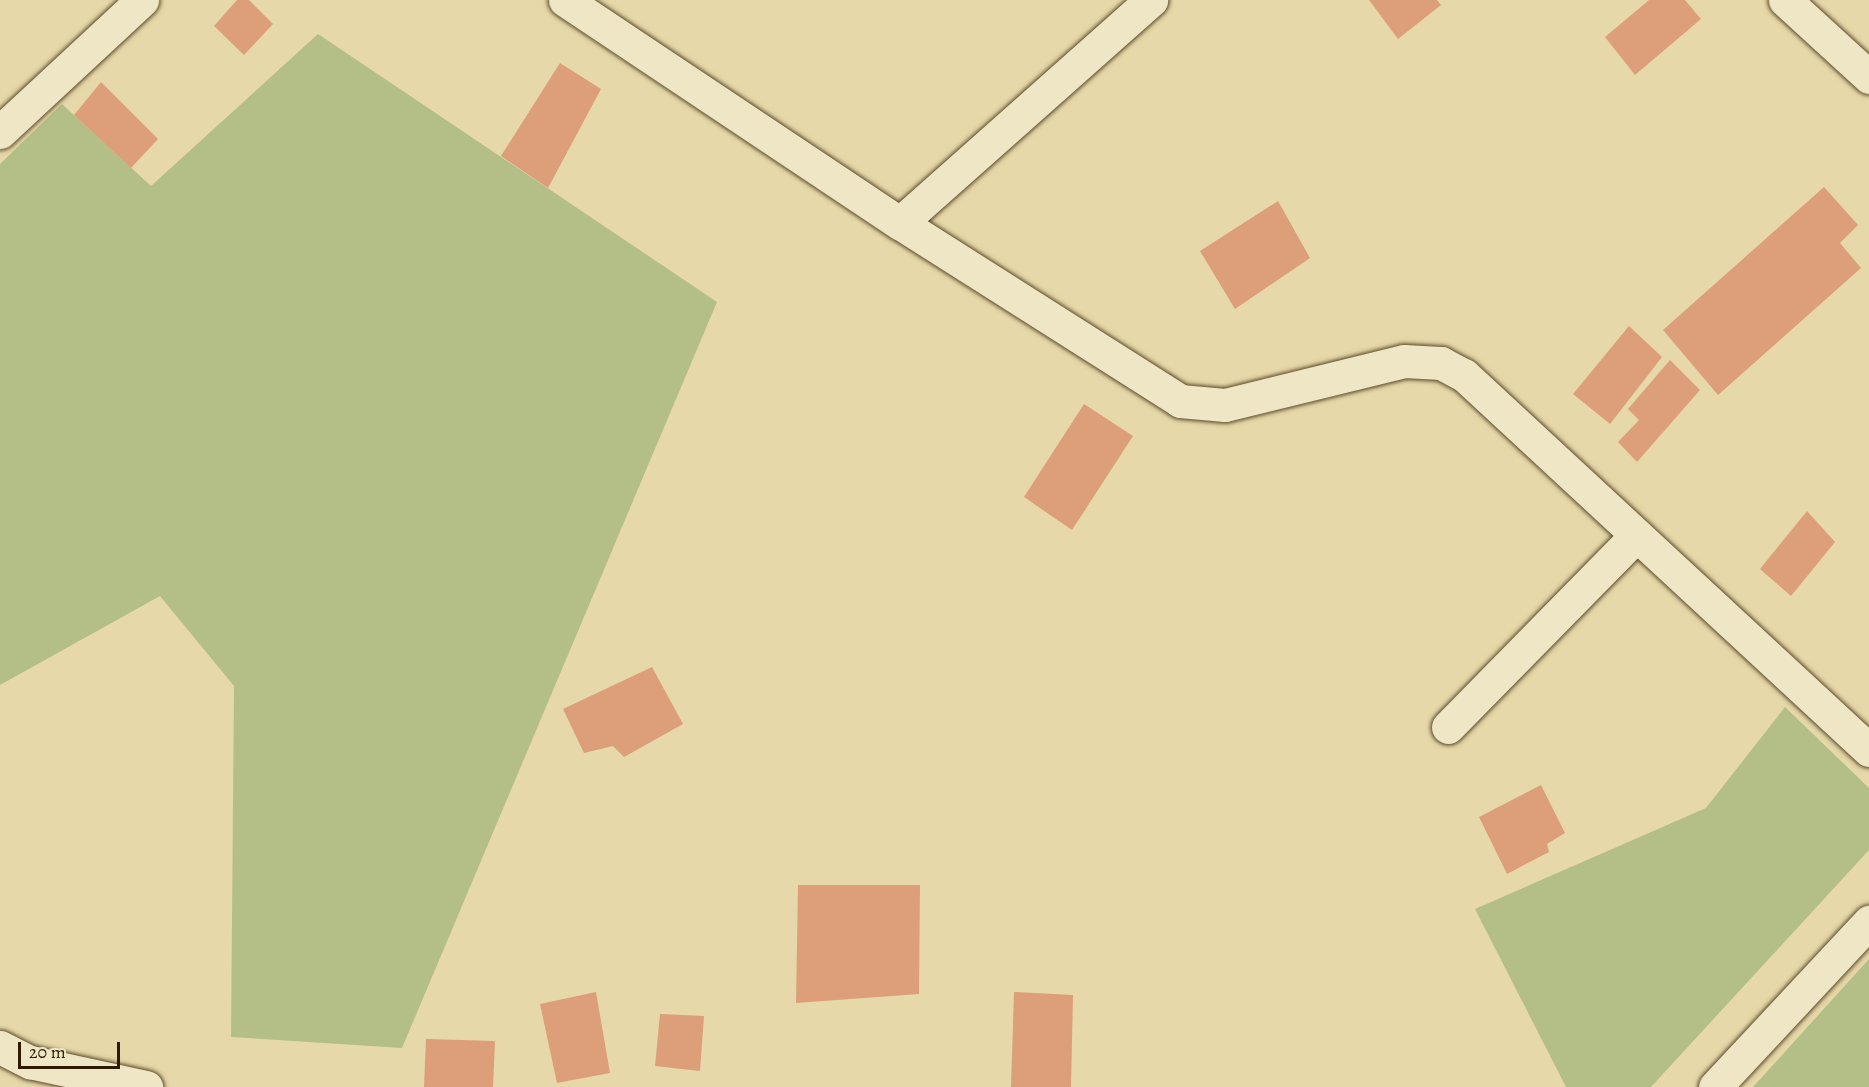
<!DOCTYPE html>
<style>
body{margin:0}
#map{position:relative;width:1869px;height:1087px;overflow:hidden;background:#e6d8a8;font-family:Alegreya,serif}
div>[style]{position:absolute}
.green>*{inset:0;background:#b4bf88}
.building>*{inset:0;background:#dc9f7a}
.roads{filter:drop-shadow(0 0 2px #5c4a2a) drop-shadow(0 0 2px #5c4a2a)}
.minor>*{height:33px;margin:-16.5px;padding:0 16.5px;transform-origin:16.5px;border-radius:16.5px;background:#efe6c6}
span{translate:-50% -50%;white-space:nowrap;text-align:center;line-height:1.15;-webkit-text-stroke:4.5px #efe6c6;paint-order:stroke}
.scale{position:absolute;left:18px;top:1042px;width:102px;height:27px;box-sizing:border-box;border:3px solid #2e1a00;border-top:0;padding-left:8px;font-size:18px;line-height:21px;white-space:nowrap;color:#2e1a00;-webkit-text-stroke:4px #efe6c6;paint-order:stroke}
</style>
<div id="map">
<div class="green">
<i style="clip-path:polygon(318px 34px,717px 302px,402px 1048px,231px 1037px,234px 686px,160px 596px,0 685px,0 164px,62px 104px,151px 186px)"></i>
<i style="clip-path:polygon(1785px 707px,1869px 788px,1869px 850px,1651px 1087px,1566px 1087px,1475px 909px,1706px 808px)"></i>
<i style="clip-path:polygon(1869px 959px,1869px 1087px,1753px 1087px)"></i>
</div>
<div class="building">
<i style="clip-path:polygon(237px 0,249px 0,273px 24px,244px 55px,214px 26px)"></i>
<i style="clip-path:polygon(1369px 0,1437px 0,1441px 5px,1398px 39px)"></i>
<i style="clip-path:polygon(1649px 0,1685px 0,1701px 19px,1635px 75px,1605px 37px)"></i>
<i style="clip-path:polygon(560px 63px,601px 89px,548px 188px,501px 156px)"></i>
<i style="clip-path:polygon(101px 82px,158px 139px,131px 168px,74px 115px)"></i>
<i style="clip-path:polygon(1824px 187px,1858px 225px,1840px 243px,1861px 268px,1718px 395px,1663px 330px)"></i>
<i style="clip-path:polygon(1278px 201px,1310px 258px,1235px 309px,1200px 251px)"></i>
<i style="clip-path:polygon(1629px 326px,1662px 357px,1610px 424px,1573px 394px)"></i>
<i style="clip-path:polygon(1670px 360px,1700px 390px,1637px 462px,1618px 442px,1639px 420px,1628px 409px)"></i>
<i style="clip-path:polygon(1084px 404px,1133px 436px,1072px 530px,1024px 497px)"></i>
<i style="clip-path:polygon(1807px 511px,1835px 542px,1791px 596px,1760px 569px)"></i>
<i style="clip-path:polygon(652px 667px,683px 724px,624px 757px,613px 746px,584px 753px,563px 709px)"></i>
<i style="clip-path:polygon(1541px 785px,1565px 833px,1547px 844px,1549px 852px,1507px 874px,1479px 817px)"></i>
<i style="clip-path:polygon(798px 885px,920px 885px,919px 994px,796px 1003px)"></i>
<i style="clip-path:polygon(596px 992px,610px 1073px,557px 1083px,540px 1004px)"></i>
<i style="clip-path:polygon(1014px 992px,1073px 995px,1071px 1087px,1011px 1087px)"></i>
<i style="clip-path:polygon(660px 1014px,704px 1016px,700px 1071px,655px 1066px)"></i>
<i style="clip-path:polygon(426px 1039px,495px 1041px,493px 1087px,424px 1087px)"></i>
</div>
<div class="roads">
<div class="minor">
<i style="left:565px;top:0;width:402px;rotate:33.7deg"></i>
<i style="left:900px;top:223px;width:332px;rotate:32.4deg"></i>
<i style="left:1180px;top:401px;width:45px;rotate:5.1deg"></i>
<i style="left:1225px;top:405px;width:184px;rotate:-13.8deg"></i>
<i style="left:1404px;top:361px;width:37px;rotate:3deg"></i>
<i style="left:1441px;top:363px;width:26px;rotate:28deg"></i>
<i style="left:1464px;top:375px;width:552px;rotate:42.8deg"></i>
<i style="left:1785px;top:0;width:114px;rotate:42.5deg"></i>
<i style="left:0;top:132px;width:194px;rotate:-42.9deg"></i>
<i style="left:900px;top:223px;width:336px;rotate:-41.6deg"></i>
<i style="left:1448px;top:727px;width:269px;rotate:-45.5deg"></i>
<i style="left:0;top:1047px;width:34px;rotate:27deg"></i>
<i style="left:30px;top:1062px;width:119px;rotate:12.2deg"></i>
<i style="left:1715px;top:1087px;width:226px;rotate:-47deg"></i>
</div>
</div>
<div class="scale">20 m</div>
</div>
